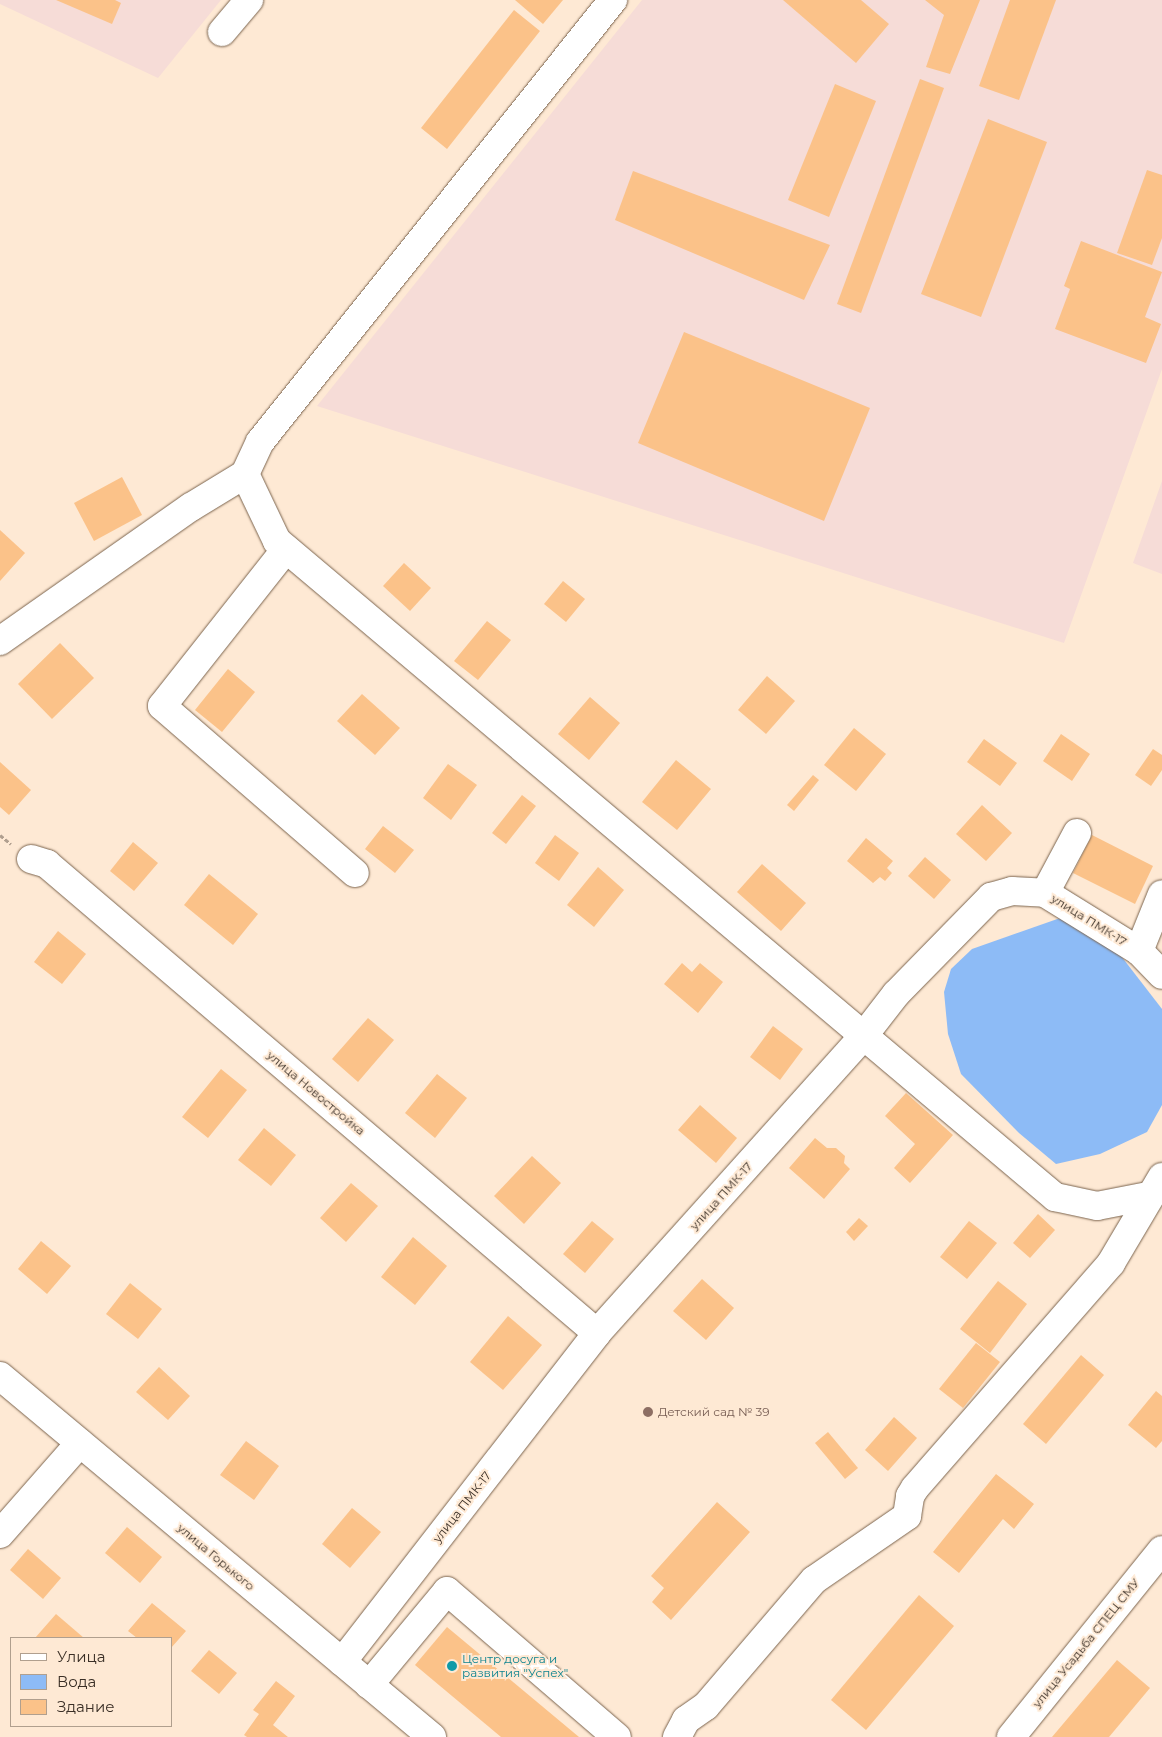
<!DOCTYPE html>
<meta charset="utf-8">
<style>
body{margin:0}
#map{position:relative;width:1162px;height:1737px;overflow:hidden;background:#fee9d4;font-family:Montserrat,sans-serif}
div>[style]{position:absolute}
.industrial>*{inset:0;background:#f6dcd7}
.water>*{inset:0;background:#8dbbf6}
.building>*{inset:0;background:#fbc289}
.path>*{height:3px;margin-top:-1.5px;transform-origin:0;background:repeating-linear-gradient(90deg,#b09f8f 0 4px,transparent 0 6.5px)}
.roads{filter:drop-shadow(0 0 1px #7b644e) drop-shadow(0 0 1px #7b644e)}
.minor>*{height:28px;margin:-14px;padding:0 14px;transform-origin:14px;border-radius:14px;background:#fff}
.dots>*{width:14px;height:14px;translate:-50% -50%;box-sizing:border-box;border:2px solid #fee9d4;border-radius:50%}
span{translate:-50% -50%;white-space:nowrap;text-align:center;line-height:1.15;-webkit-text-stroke:4px #fee9d4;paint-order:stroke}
.street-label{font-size:12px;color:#3a2f26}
.education-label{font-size:12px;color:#785e54}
.left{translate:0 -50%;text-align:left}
.culture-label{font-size:12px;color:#0d838f}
.legend{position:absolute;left:10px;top:1637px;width:162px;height:90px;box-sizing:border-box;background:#fee9d4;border:1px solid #b09f8e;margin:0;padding:6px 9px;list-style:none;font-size:15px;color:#3a2f26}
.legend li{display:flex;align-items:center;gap:10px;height:25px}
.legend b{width:25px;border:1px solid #b09f8e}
</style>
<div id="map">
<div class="industrial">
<i style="clip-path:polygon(0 0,221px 0,158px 78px,0 4px)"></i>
<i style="clip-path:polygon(642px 0,1162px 0,1162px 369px,1064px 643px,317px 406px)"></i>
<i style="clip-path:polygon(1162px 481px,1162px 574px,1133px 563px)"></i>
</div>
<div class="water">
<i style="clip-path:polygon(1063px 917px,1118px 952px,1162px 1009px,1162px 1105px,1147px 1132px,1100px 1154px,1056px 1164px,1019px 1133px,961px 1074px,948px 1034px,944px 992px,951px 969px,972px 949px)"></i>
</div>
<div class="building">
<i style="clip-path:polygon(56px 0,115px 0,121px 3px,112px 24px)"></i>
<i style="clip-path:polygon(515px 0,563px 0,543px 24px)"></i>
<i style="clip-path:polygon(783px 0,861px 0,889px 24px,856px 63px)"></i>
<i style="clip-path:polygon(925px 0,980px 0,950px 74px,926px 67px,944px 15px)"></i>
<i style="clip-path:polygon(1010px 0,1056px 0,1019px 100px,979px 86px)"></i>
<i style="clip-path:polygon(514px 10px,540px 31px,447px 149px,421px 128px)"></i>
<i style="clip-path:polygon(920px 79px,944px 88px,861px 313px,837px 304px)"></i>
<i style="clip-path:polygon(835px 84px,876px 101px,829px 217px,788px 200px)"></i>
<i style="clip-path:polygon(988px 119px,1047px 142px,981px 317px,921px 294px)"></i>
<i style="clip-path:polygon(1147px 170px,1162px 175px,1162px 238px,1152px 265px,1117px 253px)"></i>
<i style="clip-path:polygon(633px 171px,830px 245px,804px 300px,615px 220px)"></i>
<i style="clip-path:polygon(1081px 241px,1162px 272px,1145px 317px,1161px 324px,1146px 363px,1055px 329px,1070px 289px,1064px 286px)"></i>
<i style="clip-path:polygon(684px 332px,870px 408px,824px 521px,638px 443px)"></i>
<i style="clip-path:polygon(122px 477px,142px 515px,94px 541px,74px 503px)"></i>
<i style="clip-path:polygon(0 530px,25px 553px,0 581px)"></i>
<i style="clip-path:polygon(404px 563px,431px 588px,410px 611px,383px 586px)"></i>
<i style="clip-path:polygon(563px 581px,585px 599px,566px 622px,544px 604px)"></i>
<i style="clip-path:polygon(487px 621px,511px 640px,478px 680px,454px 661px)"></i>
<i style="clip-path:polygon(60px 643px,94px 678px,52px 719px,18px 684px)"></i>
<i style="clip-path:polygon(228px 669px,255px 692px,222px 732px,195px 710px)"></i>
<i style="clip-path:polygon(767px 676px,795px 701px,766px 734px,738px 710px)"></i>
<i style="clip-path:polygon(362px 694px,400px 728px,375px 755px,337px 721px)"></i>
<i style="clip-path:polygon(590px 697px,620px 723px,589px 760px,558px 734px)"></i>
<i style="clip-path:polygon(854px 728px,886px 754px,856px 791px,824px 765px)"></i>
<i style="clip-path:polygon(1061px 734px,1090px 754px,1072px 781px,1043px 761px)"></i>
<i style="clip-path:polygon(984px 739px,1017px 763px,1000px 786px,967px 762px)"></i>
<i style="clip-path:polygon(1153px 749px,1162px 755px,1162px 770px,1151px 786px,1135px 775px)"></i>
<i style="clip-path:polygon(676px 760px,711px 789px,677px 830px,642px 802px)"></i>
<i style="clip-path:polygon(0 762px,31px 790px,9px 815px,0 807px)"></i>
<i style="clip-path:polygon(448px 764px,477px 785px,451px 820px,423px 798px)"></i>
<i style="clip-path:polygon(813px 775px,819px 780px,794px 811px,787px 805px)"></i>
<i style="clip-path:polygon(522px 795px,536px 806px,506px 844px,492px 833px)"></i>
<i style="clip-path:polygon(982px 805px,1012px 833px,986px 861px,956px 834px)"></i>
<i style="clip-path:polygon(383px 826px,414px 850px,395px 873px,365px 849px)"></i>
<i style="clip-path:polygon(555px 835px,579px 853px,559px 881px,535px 863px)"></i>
<i style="clip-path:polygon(1092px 835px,1153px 866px,1135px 904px,1073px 873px)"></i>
<i style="clip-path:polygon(866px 838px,893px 861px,887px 868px,892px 873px,885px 881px,880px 877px,873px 883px,847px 861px)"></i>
<i style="clip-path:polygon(133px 842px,158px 863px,134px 891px,110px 871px)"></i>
<i style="clip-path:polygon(925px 857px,951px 880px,934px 899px,908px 876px)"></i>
<i style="clip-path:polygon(762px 864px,806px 903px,781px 931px,737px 892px)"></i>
<i style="clip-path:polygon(598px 867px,624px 890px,594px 927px,567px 905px)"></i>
<i style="clip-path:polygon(209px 874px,258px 914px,233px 945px,184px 905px)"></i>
<i style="clip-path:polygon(58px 931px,86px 954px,62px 984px,34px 962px)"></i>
<i style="clip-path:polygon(682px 963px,692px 972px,700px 963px,723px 982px,698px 1013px,664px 984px)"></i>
<i style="clip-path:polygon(368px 1018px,394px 1040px,358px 1082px,332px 1059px)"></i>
<i style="clip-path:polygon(773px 1026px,803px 1049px,780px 1080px,750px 1057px)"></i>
<i style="clip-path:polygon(221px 1069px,247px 1090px,208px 1138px,182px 1117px)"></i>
<i style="clip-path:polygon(437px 1074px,467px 1098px,435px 1138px,405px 1113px)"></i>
<i style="clip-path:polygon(906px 1093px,953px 1135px,910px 1183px,894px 1168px,915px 1144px,885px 1116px)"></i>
<i style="clip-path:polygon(700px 1105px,737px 1138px,716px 1163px,678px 1130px)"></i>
<i style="clip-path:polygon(264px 1128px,296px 1155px,271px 1186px,238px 1160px)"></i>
<i style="clip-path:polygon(815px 1138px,827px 1148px,836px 1148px,845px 1156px,844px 1163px,850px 1169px,824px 1199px,789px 1168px)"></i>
<i style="clip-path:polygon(532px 1156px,561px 1183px,524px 1224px,494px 1196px)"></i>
<i style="clip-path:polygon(351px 1183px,378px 1206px,346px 1242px,320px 1218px)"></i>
<i style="clip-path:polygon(1038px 1214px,1055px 1230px,1030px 1258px,1013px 1243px)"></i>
<i style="clip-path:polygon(859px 1218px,868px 1226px,854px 1241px,846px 1232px)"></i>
<i style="clip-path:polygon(592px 1221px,614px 1239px,585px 1273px,563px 1254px)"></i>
<i style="clip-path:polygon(969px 1221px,997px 1243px,967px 1279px,940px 1257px)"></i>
<i style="clip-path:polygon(413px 1237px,447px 1266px,415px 1305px,381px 1277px)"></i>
<i style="clip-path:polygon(41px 1241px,71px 1266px,47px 1294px,18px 1269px)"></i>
<i style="clip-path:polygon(702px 1279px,734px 1308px,706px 1340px,673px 1311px)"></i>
<i style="clip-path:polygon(998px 1281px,1027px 1304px,990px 1353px,960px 1329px)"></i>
<i style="clip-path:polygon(130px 1283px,162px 1309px,138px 1339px,106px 1314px)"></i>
<i style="clip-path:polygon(508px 1316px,542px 1345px,503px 1390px,470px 1362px)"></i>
<i style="clip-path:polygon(976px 1343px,1000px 1362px,963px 1408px,939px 1389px)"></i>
<i style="clip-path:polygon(1081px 1355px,1104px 1375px,1046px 1444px,1023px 1424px)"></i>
<i style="clip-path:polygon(159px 1367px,190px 1396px,168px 1420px,136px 1392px)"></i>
<i style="clip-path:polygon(1156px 1391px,1162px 1396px,1162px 1441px,1156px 1448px,1128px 1425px)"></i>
<i style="clip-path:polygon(894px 1417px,917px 1438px,888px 1471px,865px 1450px)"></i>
<i style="clip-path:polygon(828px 1432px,858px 1468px,845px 1479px,815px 1443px)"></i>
<i style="clip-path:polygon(246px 1441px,279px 1466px,254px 1500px,220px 1475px)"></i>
<i style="clip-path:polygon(996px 1474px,1034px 1504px,1014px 1529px,1003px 1519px,959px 1573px,933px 1552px)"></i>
<i style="clip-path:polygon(717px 1502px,750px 1532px,671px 1620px,652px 1602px,664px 1588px,651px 1576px)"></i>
<i style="clip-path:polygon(352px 1508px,381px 1532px,350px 1568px,322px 1544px)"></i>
<i style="clip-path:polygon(127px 1527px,162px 1557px,140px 1583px,105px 1553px)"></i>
<i style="clip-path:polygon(28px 1549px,61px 1578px,43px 1599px,10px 1570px)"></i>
<i style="clip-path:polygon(919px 1595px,954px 1626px,866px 1730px,831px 1700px)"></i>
<i style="clip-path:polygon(152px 1603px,186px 1631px,171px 1648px,171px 1638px,137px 1638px,128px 1631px)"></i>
<i style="clip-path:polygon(56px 1614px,84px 1638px,35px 1638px)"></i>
<i style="clip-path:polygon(447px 1627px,579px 1737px,501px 1737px,415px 1665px)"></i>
<i style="clip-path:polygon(209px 1650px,237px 1673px,219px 1694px,191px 1671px)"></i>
<i style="clip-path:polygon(1117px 1660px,1150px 1688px,1109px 1737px,1052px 1737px)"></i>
<i style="clip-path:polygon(276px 1681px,295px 1696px,273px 1725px,288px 1737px,247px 1737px,244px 1735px,259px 1714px,253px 1710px)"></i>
</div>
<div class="path">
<i style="left:0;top:835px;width:14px;rotate:39deg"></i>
</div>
<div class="roads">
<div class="minor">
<i style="left:222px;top:32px;width:42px;rotate:-49.8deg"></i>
<i style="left:245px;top:474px;width:74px;rotate:64.5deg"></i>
<i style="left:277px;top:541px;width:1018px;rotate:40.14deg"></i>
<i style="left:1055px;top:1197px;width:43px;rotate:12.1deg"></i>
<i style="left:1097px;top:1206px;width:52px;rotate:-11.1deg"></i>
<i style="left:286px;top:549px;width:200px;rotate:128.3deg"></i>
<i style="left:162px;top:706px;width:255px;rotate:40.9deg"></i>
<i style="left:0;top:641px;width:233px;rotate:-35.1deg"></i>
<i style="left:191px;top:507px;width:63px;rotate:-31.4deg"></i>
<i style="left:245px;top:474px;width:35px;rotate:-65deg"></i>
<i style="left:260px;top:442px;width:566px;rotate:-51.39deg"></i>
<i style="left:31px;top:859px;width:17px;rotate:17deg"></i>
<i style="left:47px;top:864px;width:723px;rotate:40.46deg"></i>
<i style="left:1045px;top:893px;width:68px;rotate:-61.9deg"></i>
<i style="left:1139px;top:951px;width:61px;rotate:-68deg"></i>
<i style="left:0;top:1376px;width:563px;rotate:39.88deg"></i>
<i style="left:0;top:1534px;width:121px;rotate:-48.7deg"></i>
<i style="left:342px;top:1662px;width:416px;rotate:-52.2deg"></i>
<i style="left:597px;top:1333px;width:402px;rotate:-48.1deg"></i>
<i style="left:865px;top:1034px;width:51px;rotate:-52.2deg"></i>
<i style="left:896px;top:994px;width:136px;rotate:-45.6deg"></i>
<i style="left:991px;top:897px;width:22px;rotate:-16deg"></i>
<i style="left:1012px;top:891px;width:33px;rotate:3deg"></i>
<i style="left:1045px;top:893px;width:110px;rotate:31.7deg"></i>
<i style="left:1139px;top:951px;width:33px;rotate:46deg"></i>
<i style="left:369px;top:1685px;width:122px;rotate:-50.3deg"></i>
<i style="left:447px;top:1591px;width:224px;rotate:40.7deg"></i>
<i style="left:677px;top:1737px;width:19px;rotate:-62deg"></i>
<i style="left:686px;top:1720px;width:24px;rotate:-35deg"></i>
<i style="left:706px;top:1706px;width:166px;rotate:-49.4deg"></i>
<i style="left:814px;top:1580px;width:113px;rotate:-34.5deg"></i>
<i style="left:907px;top:1516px;width:20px;rotate:-81deg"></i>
<i style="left:910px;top:1496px;width:9px;rotate:-58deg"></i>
<i style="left:915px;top:1488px;width:298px;rotate:-48.9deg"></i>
<i style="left:1111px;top:1263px;width:100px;rotate:-59.3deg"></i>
<i style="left:1011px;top:1737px;width:240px;rotate:-51.1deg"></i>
</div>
</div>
<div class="dots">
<i style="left:648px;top:1412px;background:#8d6e63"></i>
<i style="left:452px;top:1666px;background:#0f9aa8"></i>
</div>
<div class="street-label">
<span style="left:1089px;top:920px;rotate:32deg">улица ПМК-17</span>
<span style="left:316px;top:1093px;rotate:40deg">улица Новостройка</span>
<span style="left:721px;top:1196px;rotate:-48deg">улица ПМК-17</span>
<span style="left:462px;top:1507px;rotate:-52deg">улица ПМК-17</span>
<span style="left:216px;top:1557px;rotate:40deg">улица Горького</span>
<span style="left:1086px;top:1643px;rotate:-51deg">улица Усадьба СПЕЦ СМУ</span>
</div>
<div class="education-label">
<span class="left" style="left:658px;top:1412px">Детский сад № 39</span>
</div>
<div class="culture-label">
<span class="left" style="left:462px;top:1666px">Центр досуга и<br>развития "Успех"</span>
</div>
<ul class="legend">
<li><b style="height:6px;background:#fff"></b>Улица</li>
<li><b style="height:14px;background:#8dbbf6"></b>Вода</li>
<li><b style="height:14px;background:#fbc289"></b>Здание</li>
</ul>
</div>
